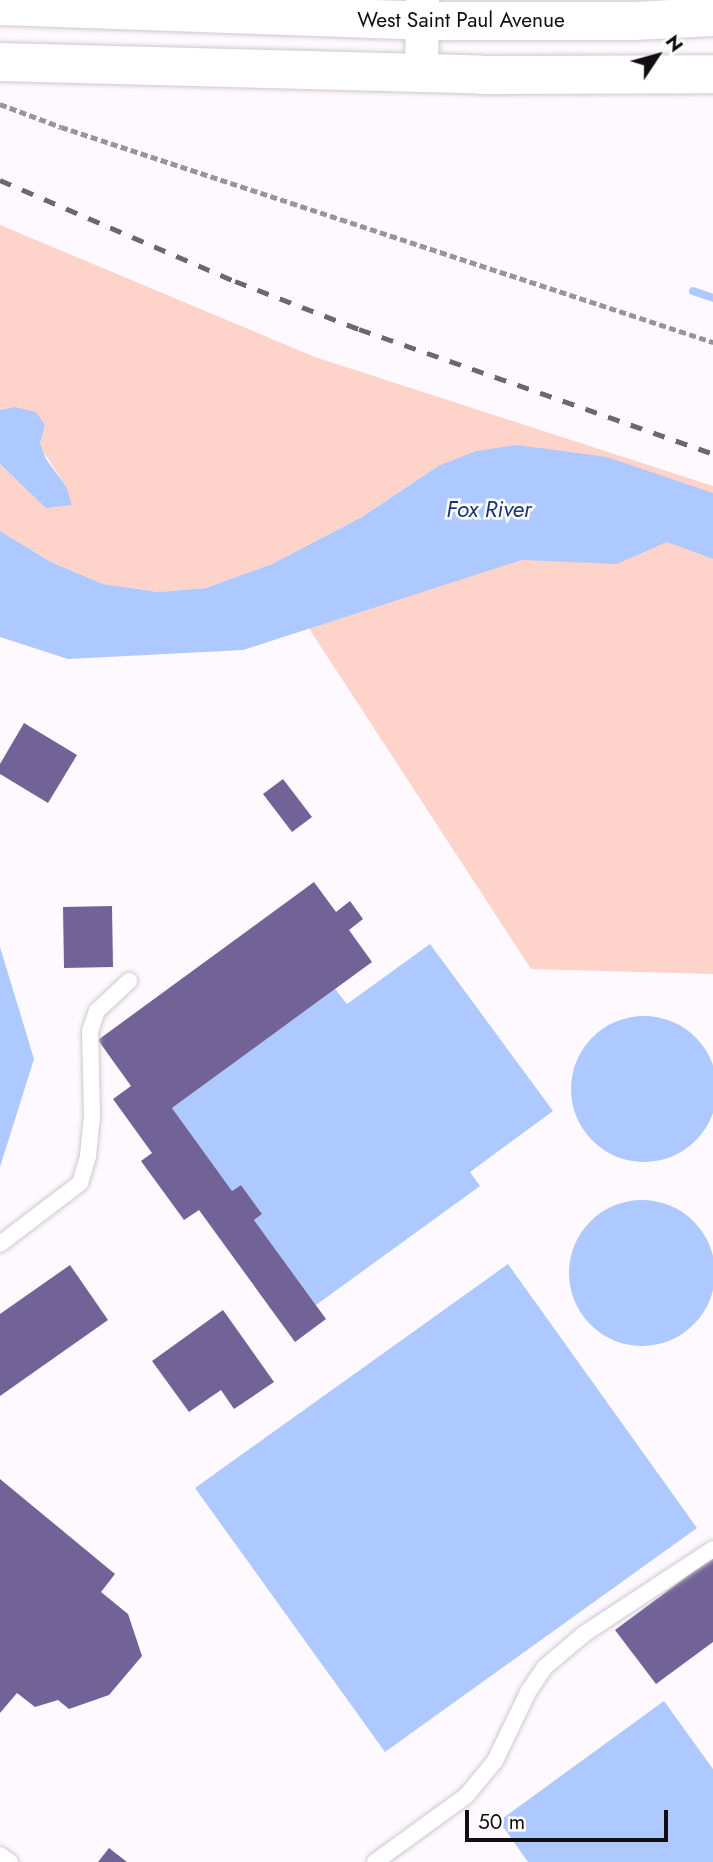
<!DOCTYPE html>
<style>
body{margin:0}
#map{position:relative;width:713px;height:1862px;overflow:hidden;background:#fef9fe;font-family:Jost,sans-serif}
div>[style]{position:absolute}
.green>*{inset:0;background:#fed3c9}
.water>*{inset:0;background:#aec9ff}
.round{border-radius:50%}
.stream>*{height:8px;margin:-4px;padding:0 4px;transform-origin:4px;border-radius:4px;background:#aec9ff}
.building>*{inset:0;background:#716397}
.path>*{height:4.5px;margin-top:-2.25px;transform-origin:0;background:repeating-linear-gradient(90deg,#989498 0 7px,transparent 0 10.5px)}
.roads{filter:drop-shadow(0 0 2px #cec8cd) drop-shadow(0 0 2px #cec8cd)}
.lane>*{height:16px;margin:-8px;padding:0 8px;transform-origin:8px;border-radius:8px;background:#fff}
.street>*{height:33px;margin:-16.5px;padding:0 16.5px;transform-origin:16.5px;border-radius:16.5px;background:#fff}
.secondary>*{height:38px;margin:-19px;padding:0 19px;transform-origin:19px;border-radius:19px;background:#fff}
.rail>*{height:5px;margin-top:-2.5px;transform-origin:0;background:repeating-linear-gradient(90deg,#6b686b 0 12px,transparent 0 24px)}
span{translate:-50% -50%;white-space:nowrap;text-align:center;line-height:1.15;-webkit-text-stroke:5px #fff;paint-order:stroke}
.street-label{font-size:21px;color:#100e10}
.water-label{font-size:23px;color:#1a3573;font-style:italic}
.north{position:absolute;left:622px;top:21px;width:70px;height:70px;-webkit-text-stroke:5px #fff;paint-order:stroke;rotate:54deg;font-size:19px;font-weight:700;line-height:28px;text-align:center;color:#100e10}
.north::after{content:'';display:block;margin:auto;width:24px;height:32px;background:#100e10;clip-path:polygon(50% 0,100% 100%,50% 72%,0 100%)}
.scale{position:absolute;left:465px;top:1810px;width:203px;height:32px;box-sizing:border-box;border:4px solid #100e10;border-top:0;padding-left:9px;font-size:21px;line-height:24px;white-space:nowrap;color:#100e10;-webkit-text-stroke:5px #fff;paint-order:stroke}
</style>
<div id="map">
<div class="green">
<i style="clip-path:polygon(0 225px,315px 357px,713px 486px,713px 974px,531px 969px,308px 627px,438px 466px,362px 517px,272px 564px,206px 588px,158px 592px,103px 584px,51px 562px,0 531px,0 464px,17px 480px,66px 486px,14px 407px,0 410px)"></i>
</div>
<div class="water">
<i style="clip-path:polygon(14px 407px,36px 412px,45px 425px,40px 443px,46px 459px,66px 486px,72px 505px,46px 508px,0 464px,0 410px)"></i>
<i style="clip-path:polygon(517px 445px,607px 457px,713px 493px,713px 559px,667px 542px,617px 564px,522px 560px,243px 650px,68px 659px,0 637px,0 531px,51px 562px,103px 584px,158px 592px,206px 588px,272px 564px,362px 517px,438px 466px,476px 451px)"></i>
<i style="clip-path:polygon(430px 944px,553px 1111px,470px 1172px,480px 1186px,316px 1305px,254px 1220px,262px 1214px,241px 1185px,232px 1191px,172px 1108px,335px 989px,347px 1004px)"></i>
<i style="clip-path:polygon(0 947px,34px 1059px,0 1167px)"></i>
<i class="round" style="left:571px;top:1016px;width:146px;height:146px"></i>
<i class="round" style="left:569px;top:1200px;width:146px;height:146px"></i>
<i style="clip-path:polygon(508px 1264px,697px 1528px,385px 1752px,195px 1488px)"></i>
<i style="clip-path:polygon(664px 1701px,713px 1769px,713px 1862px,528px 1862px,499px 1821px)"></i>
</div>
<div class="stream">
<i style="left:693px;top:291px;width:21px;rotate:19deg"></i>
</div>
<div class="building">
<i style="clip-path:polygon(24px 723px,77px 755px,48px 803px,0 774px,0 764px)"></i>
<i style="clip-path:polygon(283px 779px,312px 817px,292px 832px,263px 794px)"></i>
<i style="clip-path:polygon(314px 882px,336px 912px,350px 901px,363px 919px,349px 930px,372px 962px,172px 1108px,232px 1191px,241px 1185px,262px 1214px,254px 1220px,326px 1319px,295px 1342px,199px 1210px,184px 1220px,141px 1161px,152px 1153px,113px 1099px,131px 1086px,98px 1040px)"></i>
<i style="clip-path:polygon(112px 906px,113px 967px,64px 968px,63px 907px)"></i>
<i style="clip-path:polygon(70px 1265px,108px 1320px,0 1396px,0 1314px)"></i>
<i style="clip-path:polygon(223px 1310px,274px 1382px,234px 1409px,221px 1390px,189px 1412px,152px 1361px)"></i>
<i style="clip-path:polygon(0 1479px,115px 1574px,101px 1592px,128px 1614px,142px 1656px,109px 1695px,69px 1709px,58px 1700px,35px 1707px,17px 1693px,0 1713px)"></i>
<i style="clip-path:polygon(713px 1557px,713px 1642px,656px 1684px,615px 1630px)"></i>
<i style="clip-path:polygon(109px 1848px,127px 1862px,98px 1862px)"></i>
</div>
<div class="path">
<i style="left:0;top:104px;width:65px;rotate:20.7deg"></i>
<i style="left:61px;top:127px;width:687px;rotate:18.25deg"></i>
</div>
<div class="roads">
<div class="lane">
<i style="left:0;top:1244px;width:101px;rotate:-37.3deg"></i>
<i style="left:80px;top:1183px;width:28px;rotate:-73deg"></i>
<i style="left:88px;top:1156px;width:40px;rotate:-84.3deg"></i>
<i style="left:92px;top:1116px;width:85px;rotate:-91.3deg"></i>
<i style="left:90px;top:1031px;width:21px;rotate:-71deg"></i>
<i style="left:97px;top:1011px;width:44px;rotate:-43.2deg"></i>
<i style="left:0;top:1855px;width:12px;rotate:35deg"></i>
<i style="left:375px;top:1862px;width:112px;rotate:-36deg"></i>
<i style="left:466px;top:1796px;width:45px;rotate:-50.4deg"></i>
<i style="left:495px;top:1761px;width:76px;rotate:-64.4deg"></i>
<i style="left:528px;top:1692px;width:30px;rotate:-56deg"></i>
<i style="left:545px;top:1667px;width:51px;rotate:-40.2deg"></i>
<i style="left:584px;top:1634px;width:154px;rotate:-33.4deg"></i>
</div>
<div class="street">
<i style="left:421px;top:73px;width:73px;rotate:-89.2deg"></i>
</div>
<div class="secondary">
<i style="left:0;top:6px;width:423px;rotate:2deg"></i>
<i style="left:423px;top:21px;width:211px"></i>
<i style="left:634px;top:21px;width:79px;rotate:-2.9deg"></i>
<i style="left:0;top:62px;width:481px;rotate:1.5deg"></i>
<i style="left:481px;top:75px;width:232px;rotate:-0.2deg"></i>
</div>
</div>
<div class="rail">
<i style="left:0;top:180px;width:256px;rotate:23.3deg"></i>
<i style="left:235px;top:281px;width:133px;rotate:21.2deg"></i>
<i style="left:359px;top:329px;width:375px;rotate:19.4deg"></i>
</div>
<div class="street-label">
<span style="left:461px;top:20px">West Saint Paul Avenue</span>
</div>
<div class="water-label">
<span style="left:489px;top:509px">Fox River</span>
</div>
<div class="north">N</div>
<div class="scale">50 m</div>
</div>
